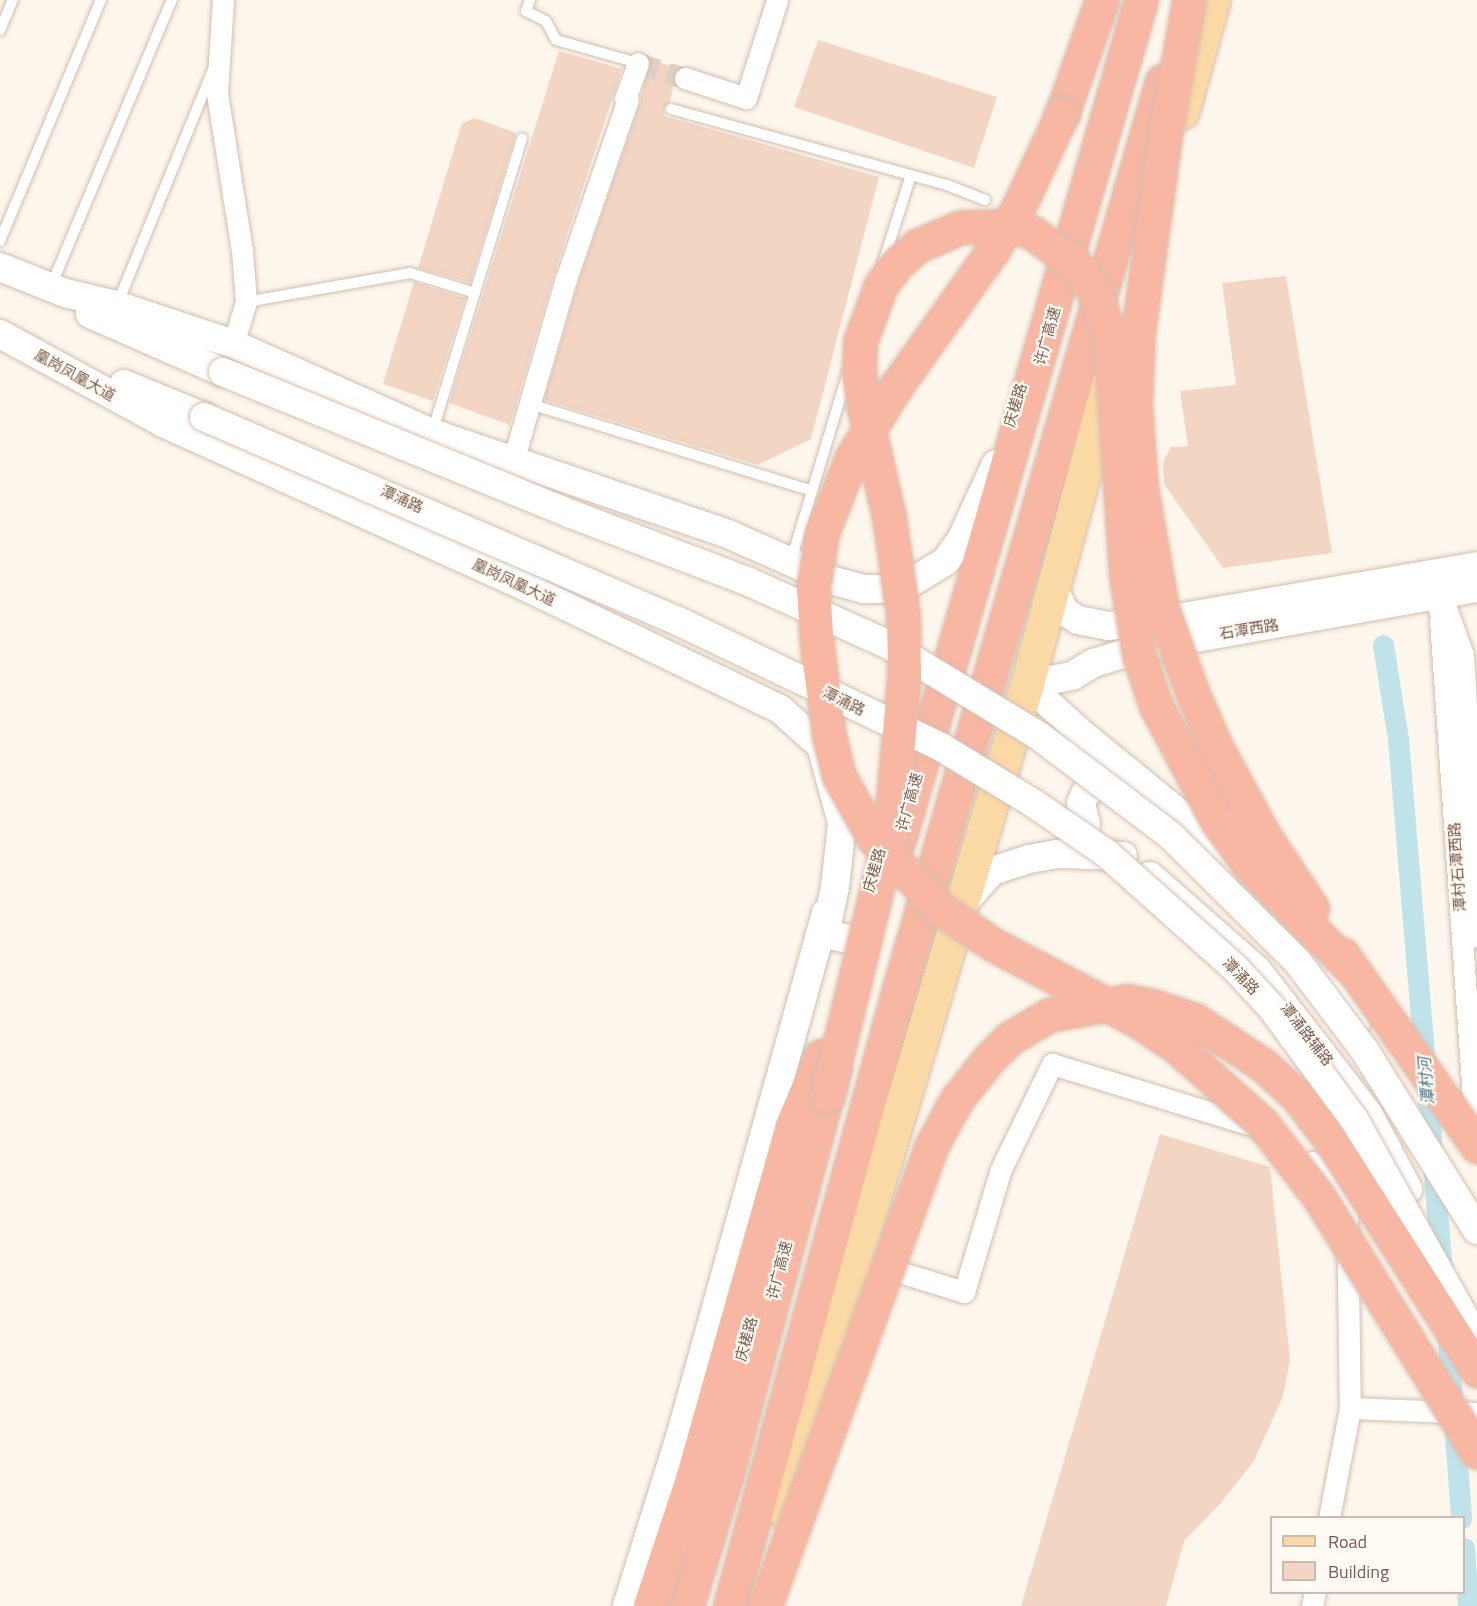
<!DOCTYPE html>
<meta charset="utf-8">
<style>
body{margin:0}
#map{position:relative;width:1477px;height:1606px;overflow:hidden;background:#fdf6ec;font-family:"Titillium Web","Noto Sans SC",sans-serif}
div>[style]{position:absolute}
.canal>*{height:21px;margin:-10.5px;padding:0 10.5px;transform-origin:10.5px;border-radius:10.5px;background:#bfe3e8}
.building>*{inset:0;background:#f3d5c3}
.street-tunnel>*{height:21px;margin-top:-10.5px;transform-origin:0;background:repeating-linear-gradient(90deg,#dcd0c4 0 21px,transparent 0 31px)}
.roads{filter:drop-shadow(0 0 2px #d1beb0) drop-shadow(0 0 2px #d1beb0)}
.lane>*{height:10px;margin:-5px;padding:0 5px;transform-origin:5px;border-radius:5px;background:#fff}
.street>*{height:21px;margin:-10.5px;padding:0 10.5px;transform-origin:10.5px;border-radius:10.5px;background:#fff}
.secondary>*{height:28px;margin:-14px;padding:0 14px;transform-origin:14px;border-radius:14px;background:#fff}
.primary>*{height:33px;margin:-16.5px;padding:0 16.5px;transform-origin:16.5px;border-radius:16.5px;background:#fbd9a5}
.highway>*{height:33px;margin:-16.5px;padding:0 16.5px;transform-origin:16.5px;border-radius:16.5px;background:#f7b7a3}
.bridges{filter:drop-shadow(0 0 2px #d6c0b0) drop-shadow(0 0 2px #d6c0b0)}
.secondary-bridge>*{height:28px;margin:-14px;padding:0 14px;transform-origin:14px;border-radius:14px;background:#fff}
.highway-bridge>*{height:33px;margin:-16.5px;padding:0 16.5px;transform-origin:16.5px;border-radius:16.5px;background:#f7b7a3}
span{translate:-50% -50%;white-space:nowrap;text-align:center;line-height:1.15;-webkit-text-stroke:4.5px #fffaf3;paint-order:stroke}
.street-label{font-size:15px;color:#7a5c4d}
.water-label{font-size:16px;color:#437c86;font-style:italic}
.legend{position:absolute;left:1270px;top:1516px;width:195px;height:78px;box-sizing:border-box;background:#fffaf3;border:2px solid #cabbb1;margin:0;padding:8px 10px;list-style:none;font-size:18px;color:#7a5c4d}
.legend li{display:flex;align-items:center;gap:12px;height:30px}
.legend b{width:30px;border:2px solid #cabbb1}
</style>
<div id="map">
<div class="canal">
<i style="left:1383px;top:645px;width:95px;rotate:80.9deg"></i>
<i style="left:1398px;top:739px;width:535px;rotate:85.28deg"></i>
<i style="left:1447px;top:1330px;width:189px;rotate:85.7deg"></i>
<i style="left:1464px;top:1548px;width:58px;rotate:86.1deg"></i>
</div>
<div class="building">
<i style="clip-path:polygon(818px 40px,997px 97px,974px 168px,794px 107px)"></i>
<i style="clip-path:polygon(559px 51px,622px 69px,554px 275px,510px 425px,449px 403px)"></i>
<i style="clip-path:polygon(650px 59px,677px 68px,670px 102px,664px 108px,665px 116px,879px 177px,811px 439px,758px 465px,544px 400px,578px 283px,640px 103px)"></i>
<i style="clip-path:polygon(475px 118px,516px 133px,470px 283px,418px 268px,462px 123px)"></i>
<i style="clip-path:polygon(1286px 276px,1332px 553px,1223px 568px,1164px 484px,1163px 462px,1171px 447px,1188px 446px,1180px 391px,1236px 385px,1222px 283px)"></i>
<i style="clip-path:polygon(414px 282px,465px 298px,433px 401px,383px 384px)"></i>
<i style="clip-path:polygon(1160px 1134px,1270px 1167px,1290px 1360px,1283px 1396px,1254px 1461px,1220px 1504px,1184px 1541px,1166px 1606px,1021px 1606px)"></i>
</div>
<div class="street-tunnel">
<i style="left:638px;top:63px;width:49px;rotate:17.7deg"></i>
</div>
<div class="roads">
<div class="lane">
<i style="left:530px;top:0;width:12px;rotate:110deg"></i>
<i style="left:526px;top:11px;width:22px;rotate:27deg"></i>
<i style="left:546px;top:21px;width:21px;rotate:62deg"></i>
<i style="left:556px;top:40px;width:85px;rotate:15.7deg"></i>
<i style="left:0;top:30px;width:33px;rotate:-67deg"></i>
<i style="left:671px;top:109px;width:286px;rotate:15.4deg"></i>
<i style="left:947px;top:185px;width:41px;rotate:21.5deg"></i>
<i style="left:0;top:241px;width:261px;rotate:-67.3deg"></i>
<i style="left:883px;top:263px;width:89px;rotate:-72.4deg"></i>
<i style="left:51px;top:286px;width:311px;rotate:-67.1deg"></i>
<i style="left:246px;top:302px;width:167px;rotate:-10deg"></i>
<i style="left:410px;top:273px;width:65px;rotate:17deg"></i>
<i style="left:117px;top:305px;width:254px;rotate:-67.8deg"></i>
<i style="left:530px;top:404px;width:293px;rotate:17.1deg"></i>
<i style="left:432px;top:433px;width:308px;rotate:-73deg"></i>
<i style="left:791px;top:561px;width:197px;rotate:-73.2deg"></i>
</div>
<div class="street">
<i style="left:223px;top:0;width:93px;rotate:93.7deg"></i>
<i style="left:217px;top:93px;width:159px;rotate:81deg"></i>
<i style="left:242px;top:250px;width:52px;rotate:85.6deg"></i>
<i style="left:246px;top:302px;width:44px;rotate:107.2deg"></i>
<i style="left:685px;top:78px;width:64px;rotate:18.2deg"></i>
<i style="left:746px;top:98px;width:103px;rotate:-72.4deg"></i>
<i style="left:625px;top:99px;width:38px;rotate:-70deg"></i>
<i style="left:513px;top:461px;width:190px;rotate:-73.8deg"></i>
<i style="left:566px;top:279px;width:190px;rotate:-71deg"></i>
<i style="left:1440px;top:620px;width:523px;rotate:86.05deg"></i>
<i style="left:1312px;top:1162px;width:55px;rotate:50.9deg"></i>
<i style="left:1347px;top:1205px;width:203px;rotate:89.2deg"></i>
<i style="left:1350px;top:1408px;width:112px;rotate:100.8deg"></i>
<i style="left:877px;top:1265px;width:91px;rotate:17.2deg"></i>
<i style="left:964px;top:1292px;width:128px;rotate:-73.3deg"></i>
<i style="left:1001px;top:1169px;width:117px;rotate:-64.1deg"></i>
<i style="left:1052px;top:1064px;width:219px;rotate:17deg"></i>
<i style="left:1350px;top:1408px;width:127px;rotate:2.3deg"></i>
<i style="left:1312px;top:1606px;width:14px;rotate:-78deg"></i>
</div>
<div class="secondary">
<i style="left:0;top:267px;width:70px;rotate:21.8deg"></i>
<i style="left:65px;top:293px;width:52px;rotate:13.2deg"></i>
<i style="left:116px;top:305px;width:123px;rotate:18.4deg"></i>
<i style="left:233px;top:344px;width:218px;rotate:24.1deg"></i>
<i style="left:432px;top:433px;width:313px;rotate:18.8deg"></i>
<i style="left:728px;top:534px;width:116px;rotate:23.9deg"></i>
<i style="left:834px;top:581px;width:30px;rotate:15deg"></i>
<i style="left:863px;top:589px;width:37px"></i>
<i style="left:900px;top:589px;width:54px;rotate:-31.3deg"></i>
<i style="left:946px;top:561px;width:28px;rotate:-55deg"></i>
<i style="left:962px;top:538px;width:81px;rotate:-65.3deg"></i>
<i style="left:90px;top:314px;width:145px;rotate:23.6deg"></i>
<i style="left:0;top:334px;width:186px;rotate:28.6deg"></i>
<i style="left:163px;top:423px;width:396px;rotate:24.3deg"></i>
<i style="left:524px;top:586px;width:284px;rotate:25.7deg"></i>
<i style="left:780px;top:709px;width:55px;rotate:42.1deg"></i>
<i style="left:821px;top:746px;width:80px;rotate:74.7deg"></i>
<i style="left:842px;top:823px;width:64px;rotate:96.2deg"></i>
<i style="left:835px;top:887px;width:48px;rotate:102deg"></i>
<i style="left:825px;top:934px;width:30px;rotate:12deg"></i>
<i style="left:124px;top:384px;width:87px;rotate:22.4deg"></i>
<i style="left:1052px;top:585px;width:29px;rotate:65deg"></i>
<i style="left:1064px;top:611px;width:17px;rotate:33deg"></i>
<i style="left:1078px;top:620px;width:31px;rotate:11deg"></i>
<i style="left:1108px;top:626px;width:69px;rotate:-6.6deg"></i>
<i style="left:1177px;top:618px;width:304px;rotate:-9.8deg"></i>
<i style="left:1438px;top:595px;width:65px;rotate:70.2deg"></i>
<i style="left:1460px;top:656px;width:278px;rotate:86.5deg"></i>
<i style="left:1027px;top:684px;width:74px;rotate:42.3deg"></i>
<i style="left:1082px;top:734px;width:160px;rotate:39.2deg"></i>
<i style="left:1206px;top:835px;width:46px;rotate:47.6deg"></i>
<i style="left:1027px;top:684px;width:46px;rotate:-10.1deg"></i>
<i style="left:1072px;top:676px;width:26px;rotate:-31deg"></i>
<i style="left:1094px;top:663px;width:53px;rotate:-17.4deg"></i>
<i style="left:1145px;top:647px;width:337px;rotate:-10.1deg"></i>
<i style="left:1086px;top:824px;width:21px;rotate:-104deg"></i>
<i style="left:1081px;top:804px;width:11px;rotate:-68deg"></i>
<i style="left:1085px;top:794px;width:26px;rotate:-40deg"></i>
<i style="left:1105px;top:777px;width:15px;rotate:4deg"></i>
<i style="left:1150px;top:876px;width:142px;rotate:41.3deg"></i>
<i style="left:1257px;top:970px;width:181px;rotate:52.2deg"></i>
<i style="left:1368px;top:1113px;width:86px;rotate:62.2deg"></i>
<i style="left:962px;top:905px;width:45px;rotate:-48.6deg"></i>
<i style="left:992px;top:871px;width:39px;rotate:-18deg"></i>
<i style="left:1029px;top:859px;width:28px;rotate:-10deg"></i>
<i style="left:1057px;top:854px;width:66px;rotate:1.7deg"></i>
<i style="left:1281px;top:919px;width:52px;rotate:48.1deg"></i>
<i style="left:1316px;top:958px;width:75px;rotate:56.9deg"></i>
<i style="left:627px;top:1606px;width:184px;rotate:-72.6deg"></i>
<i style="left:682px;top:1430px;width:537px;rotate:-74.44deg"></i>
</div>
<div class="primary">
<i style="left:1182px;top:112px;width:116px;rotate:-74.5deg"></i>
<i style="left:785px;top:1512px;width:249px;rotate:-74.4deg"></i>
<i style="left:852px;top:1272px;width:613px;rotate:-73.43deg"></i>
<i style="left:1027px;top:684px;width:322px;rotate:-74.9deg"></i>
</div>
<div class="highway">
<i style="left:1062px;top:114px;width:121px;rotate:-70.7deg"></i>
<i style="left:898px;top:843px;width:877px;rotate:-73.92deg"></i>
<i style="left:650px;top:1606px;width:134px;rotate:-71.7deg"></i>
<i style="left:692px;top:1479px;width:365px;rotate:-74.2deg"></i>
<i style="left:791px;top:1128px;width:78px;rotate:-67.4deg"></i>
<i style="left:687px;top:1606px;width:139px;rotate:-73.3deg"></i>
<i style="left:727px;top:1473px;width:418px;rotate:-75.2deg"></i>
<i style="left:730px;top:1606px;width:643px;rotate:-74.67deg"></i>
<i style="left:900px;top:986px;width:942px;rotate:-73.85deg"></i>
</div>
</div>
<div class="bridges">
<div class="secondary-bridge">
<i style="left:223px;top:372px;width:376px;rotate:22.2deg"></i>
<i style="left:571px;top:514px;width:191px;rotate:20.9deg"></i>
<i style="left:749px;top:582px;width:154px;rotate:24.2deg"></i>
<i style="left:889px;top:645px;width:175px;rotate:31.2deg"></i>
<i style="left:1039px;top:736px;width:164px;rotate:37.1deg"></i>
<i style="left:1170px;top:835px;width:179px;rotate:44.8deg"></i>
<i style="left:1297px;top:961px;width:113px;rotate:52.9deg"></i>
<i style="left:1365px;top:1051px;width:211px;rotate:58deg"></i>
<i style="left:204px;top:417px;width:516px;rotate:23.29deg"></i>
<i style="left:678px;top:621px;width:292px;rotate:25.6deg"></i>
<i style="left:941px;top:747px;width:108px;rotate:31.3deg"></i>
<i style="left:1033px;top:803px;width:88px;rotate:34.4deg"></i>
<i style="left:1106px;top:853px;width:174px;rotate:41.7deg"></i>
<i style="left:1236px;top:969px;width:53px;rotate:47.3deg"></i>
<i style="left:1272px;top:1008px;width:140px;rotate:53.7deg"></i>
<i style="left:1355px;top:1121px;width:251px;rotate:60.9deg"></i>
</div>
<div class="highway-bridge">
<i style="left:1189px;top:0;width:138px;rotate:100deg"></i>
<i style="left:1165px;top:136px;width:199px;rotate:97.8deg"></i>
<i style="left:1138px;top:333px;width:72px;rotate:92.4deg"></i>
<i style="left:1135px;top:405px;width:82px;rotate:85.8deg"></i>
<i style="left:1141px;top:487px;width:123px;rotate:80.2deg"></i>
<i style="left:1162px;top:608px;width:89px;rotate:70.3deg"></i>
<i style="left:1192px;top:692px;width:60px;rotate:66.4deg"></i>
<i style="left:1216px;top:747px;width:105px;rotate:61.5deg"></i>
<i style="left:1266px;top:839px;width:83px;rotate:56.3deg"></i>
<i style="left:1062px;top:114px;width:99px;rotate:115deg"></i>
<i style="left:1020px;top:204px;width:53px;rotate:120.4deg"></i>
<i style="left:993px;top:250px;width:166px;rotate:125.4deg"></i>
<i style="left:897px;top:385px;width:85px;rotate:122deg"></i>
<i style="left:852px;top:457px;width:82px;rotate:111.5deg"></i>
<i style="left:822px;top:533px;width:57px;rotate:99.1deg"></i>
<i style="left:813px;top:589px;width:57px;rotate:86deg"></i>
<i style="left:817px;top:646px;width:91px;rotate:82.4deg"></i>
<i style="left:829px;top:736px;width:41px;rotate:76deg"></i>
<i style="left:839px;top:776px;width:72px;rotate:60.9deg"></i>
<i style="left:874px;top:839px;width:98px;rotate:46.2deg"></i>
<i style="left:942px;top:910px;width:60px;rotate:34.2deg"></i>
<i style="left:992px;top:944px;width:165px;rotate:27.8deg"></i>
<i style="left:1138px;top:1021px;width:47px;rotate:33.7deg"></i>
<i style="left:1177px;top:1047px;width:114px;rotate:41.8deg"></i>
<i style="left:1262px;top:1123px;width:93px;rotate:52.4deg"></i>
<i style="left:1319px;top:1197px;width:300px;rotate:58.2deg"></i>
<i style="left:1342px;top:954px;width:235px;rotate:54.9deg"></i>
<i style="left:827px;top:1096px;width:270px;rotate:-76.5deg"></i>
<i style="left:890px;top:833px;width:158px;rotate:-84.9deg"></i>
<i style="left:904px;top:676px;width:61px;rotate:-90.9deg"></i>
<i style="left:903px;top:615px;width:99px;rotate:-98.1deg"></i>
<i style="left:889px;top:517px;width:112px;rotate:-102.9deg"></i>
<i style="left:864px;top:408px;width:34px;rotate:-98deg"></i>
<i style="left:859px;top:374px;width:32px;rotate:-88deg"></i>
<i style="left:860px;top:342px;width:61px;rotate:-69.8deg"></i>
<i style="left:881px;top:285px;width:26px;rotate:-53deg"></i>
<i style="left:897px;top:264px;width:27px;rotate:-42deg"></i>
<i style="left:917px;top:246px;width:48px;rotate:-23.4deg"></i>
<i style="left:961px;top:227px;width:52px;rotate:-1.1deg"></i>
<i style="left:1013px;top:226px;width:21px;rotate:19deg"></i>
<i style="left:1033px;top:233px;width:54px;rotate:36.7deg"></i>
<i style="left:1076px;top:265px;width:36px;rotate:56deg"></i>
<i style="left:1096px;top:295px;width:42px;rotate:70.7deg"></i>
<i style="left:1110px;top:335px;width:241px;rotate:86.2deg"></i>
<i style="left:1126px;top:575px;width:81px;rotate:80.8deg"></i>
<i style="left:1139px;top:655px;width:54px;rotate:71.6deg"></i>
<i style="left:1156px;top:706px;width:130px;rotate:62.1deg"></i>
<i style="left:1217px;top:821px;width:54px;rotate:54deg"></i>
<i style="left:1249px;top:865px;width:151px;rotate:45.5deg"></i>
<i style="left:765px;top:1606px;width:488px;rotate:-70.1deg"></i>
<i style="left:931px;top:1147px;width:55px;rotate:-61.6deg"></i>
<i style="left:957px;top:1099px;width:51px;rotate:-51.3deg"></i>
<i style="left:989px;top:1059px;width:30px;rotate:-45deg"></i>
<i style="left:1010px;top:1038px;width:45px;rotate:-30.5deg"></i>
<i style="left:1049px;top:1015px;width:79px;rotate:-10.2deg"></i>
<i style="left:1127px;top:1001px;width:25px;rotate:11deg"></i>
<i style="left:1152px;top:1006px;width:45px;rotate:18deg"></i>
<i style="left:1195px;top:1020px;width:82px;rotate:33.5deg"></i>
<i style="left:1263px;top:1065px;width:46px;rotate:42.4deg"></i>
<i style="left:1297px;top:1096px;width:56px;rotate:52.9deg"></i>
<i style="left:1331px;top:1141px;width:272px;rotate:57.5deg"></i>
</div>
</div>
<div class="street-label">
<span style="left:1047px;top:336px;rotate:-74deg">许广高速</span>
<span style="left:75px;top:375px;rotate:29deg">凰岗凤凰大道</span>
<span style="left:1015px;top:405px;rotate:-73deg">庆槎路</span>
<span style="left:402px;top:499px;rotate:24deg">潭涌路</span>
<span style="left:514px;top:582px;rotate:25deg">凰岗凤凰大道</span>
<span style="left:1249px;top:629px;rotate:-9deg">石潭西路</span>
<span style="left:844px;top:701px;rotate:26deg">潭涌路</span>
<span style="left:909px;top:802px;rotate:-74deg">许广高速</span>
<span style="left:1457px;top:867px;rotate:-94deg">潭村石潭西路</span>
<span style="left:874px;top:870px;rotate:-74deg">庆槎路</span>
<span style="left:1241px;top:976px;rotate:46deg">潭涌路</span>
<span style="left:1307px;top:1034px;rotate:52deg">潭涌路辅路</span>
<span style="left:779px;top:1270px;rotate:-75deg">许广高速</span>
<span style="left:746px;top:1339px;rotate:-75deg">庆槎路</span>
</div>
<div class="water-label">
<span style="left:1426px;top:1081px;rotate:-95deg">潭村河</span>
</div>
<ul class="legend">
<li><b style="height:8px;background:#fbd9a5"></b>Road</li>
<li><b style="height:16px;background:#f3d5c3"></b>Building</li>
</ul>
</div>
